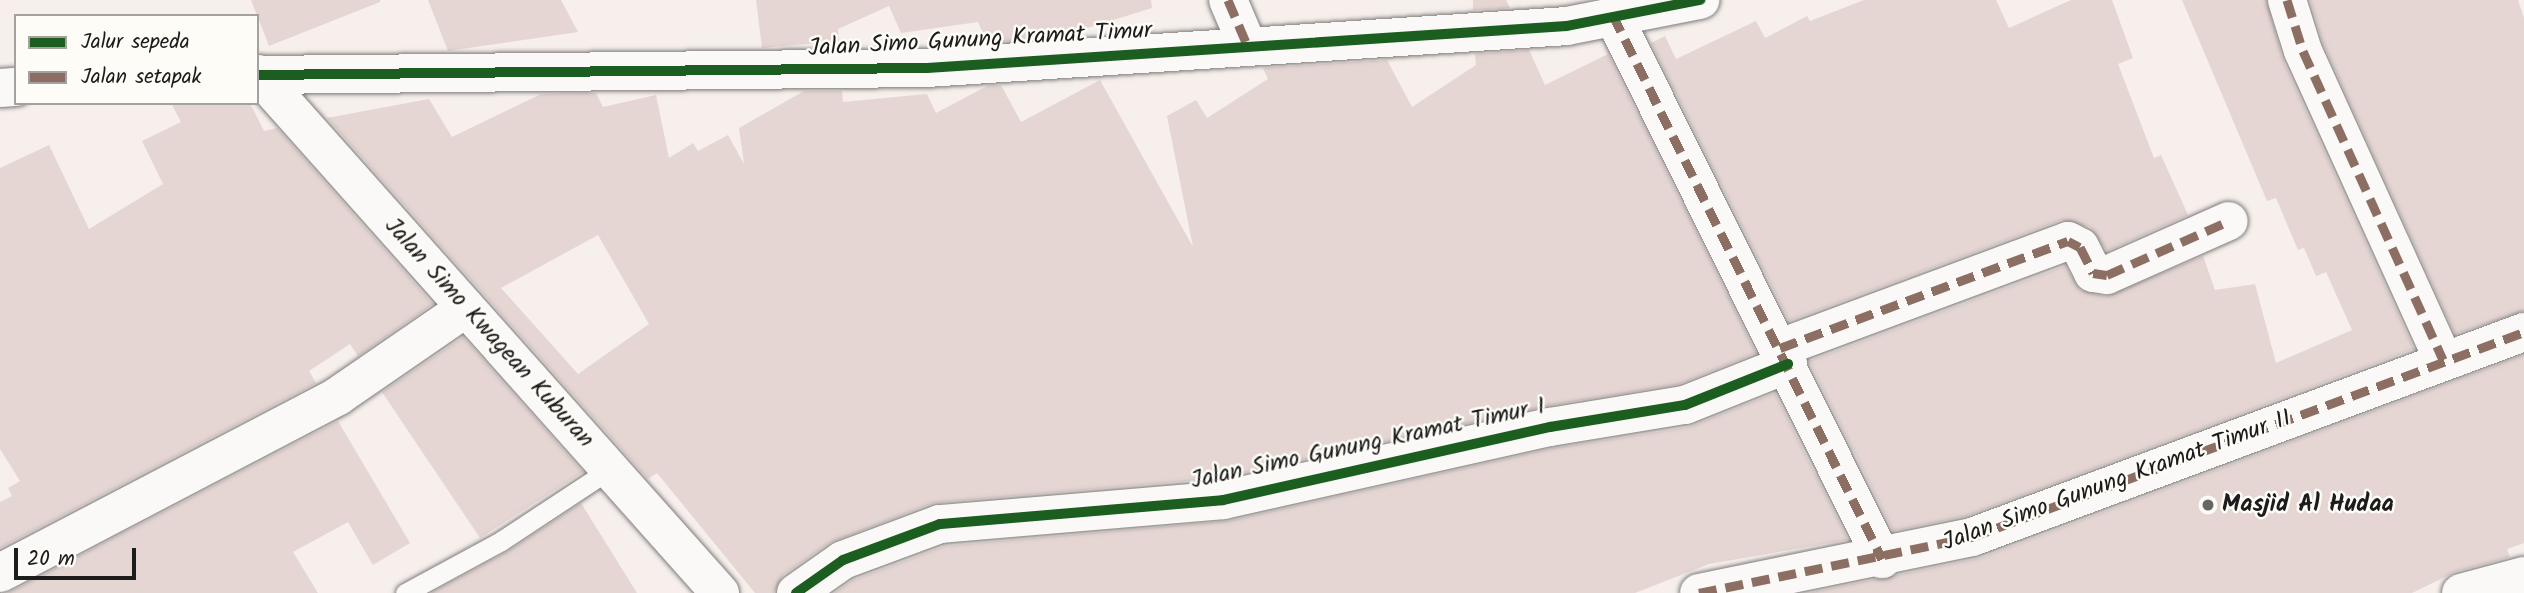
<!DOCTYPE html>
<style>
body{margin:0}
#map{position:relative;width:2524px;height:593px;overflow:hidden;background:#f6efec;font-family:Kalam,sans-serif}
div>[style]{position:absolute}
.building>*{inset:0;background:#e5d6d3}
.roads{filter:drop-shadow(0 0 2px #7e7b7a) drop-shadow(0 0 2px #7e7b7a)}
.service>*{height:19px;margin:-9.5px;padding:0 9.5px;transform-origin:9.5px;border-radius:9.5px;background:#faf9f7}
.minor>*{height:38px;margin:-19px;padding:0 19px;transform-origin:19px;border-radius:19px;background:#faf9f7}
.quiet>*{height:9px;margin-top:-4.5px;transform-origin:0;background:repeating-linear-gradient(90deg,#8d6e63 0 18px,transparent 0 27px)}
.cycleway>*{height:10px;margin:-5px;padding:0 5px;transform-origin:5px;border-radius:5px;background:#1b5e20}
.dots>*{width:19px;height:19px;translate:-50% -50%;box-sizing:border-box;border:4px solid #fdfcf7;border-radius:50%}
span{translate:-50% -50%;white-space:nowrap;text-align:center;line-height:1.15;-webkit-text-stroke:5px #fdfcf7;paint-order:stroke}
.street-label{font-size:24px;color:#1c1c1c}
.poi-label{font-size:24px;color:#1c1c1c;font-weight:700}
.left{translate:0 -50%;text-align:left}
.legend{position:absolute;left:14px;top:14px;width:245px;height:91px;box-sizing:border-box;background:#fdfcf7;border:2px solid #a3a29f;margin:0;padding:9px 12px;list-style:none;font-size:21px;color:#1c1c1c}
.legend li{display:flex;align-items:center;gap:14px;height:35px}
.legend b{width:35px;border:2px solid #a3a29f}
.scale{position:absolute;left:14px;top:548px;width:122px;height:32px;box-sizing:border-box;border:4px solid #1c1c1c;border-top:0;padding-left:9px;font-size:21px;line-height:24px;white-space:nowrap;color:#1c1c1c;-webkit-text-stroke:5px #fdfcf7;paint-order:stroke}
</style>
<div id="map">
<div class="building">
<i style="clip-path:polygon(251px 0,380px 0,380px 2px,269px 46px)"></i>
<i style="clip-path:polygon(428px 0,561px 0,578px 32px,448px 51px)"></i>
<i style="clip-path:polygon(756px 0,1151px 0,1152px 8px,1055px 38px,987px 42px,978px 22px,901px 33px,889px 6px,838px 29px,839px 41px,762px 48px)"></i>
<i style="clip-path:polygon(1473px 0,1506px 0,1510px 8px,1473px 10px)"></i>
<i style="clip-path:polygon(1864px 0,1996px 0,2009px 28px,2071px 0,2112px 0,2133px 58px,2118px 64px,2154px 158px,2161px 155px,2188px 215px,2107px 251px,2090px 227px,2061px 220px,1789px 321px,1651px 43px,1665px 36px,1676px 59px,1756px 21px,1765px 38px,1807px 16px,1810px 21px)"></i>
<i style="clip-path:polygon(2182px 0,2266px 0,2283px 60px,2414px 349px,1966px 516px,1893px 531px,1809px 361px,2065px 266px,2080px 290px,2105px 297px,2203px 256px,2215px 290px,2255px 284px,2276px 363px,2352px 330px,2326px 272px,2316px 276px,2304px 248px,2298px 250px,2276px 198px,2267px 201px)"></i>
<i style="clip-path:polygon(2310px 0,2518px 0,2524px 18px,2524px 311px,2455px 334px,2323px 43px)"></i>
<i style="clip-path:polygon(evenodd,1529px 50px,1545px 85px,1608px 54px,1756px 353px,1679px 384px,1545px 406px,1220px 478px,933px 503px,831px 542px,783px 575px,774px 593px,755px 593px,657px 473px,648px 479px,327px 118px,429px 99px,452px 137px,541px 94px,596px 93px,603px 107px,656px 95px,669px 158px,693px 143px,698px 151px,728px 135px,744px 164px,739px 128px,804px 91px,842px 91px,843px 102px,927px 94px,936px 113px,987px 86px,1001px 85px,1021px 122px,1100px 80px,1193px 247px,1167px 116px,1196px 100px,1207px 118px,1268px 79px,1263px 68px,1387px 60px,1412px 107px,1476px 65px,1475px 54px,1529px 50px,598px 235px,649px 324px,578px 374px,501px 288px,598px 235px)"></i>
<i style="clip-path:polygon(171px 103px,250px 103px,264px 131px,277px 128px,433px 304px,358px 356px,350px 344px,309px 371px,316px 383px,0 548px,0 502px,12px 496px,8px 488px,20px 481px,0 449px,0 168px,49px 145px,89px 229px,163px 184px,142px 141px,181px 122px)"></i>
<i style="clip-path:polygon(463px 337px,583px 472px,480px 538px,382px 392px)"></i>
<i style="clip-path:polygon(2524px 355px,2524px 543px,2507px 549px,2510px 557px,2455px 572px,2412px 593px,1808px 593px,1980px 558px)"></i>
<i style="clip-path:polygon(1775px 393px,1848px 540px,1709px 564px,1635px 593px,834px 593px,853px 580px,945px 546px,1228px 521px,1554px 448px,1689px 427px)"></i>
<i style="clip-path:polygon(338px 421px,410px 543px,373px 565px,348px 522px,293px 552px,318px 593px,8px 593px)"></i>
<i style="clip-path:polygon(581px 503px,637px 593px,431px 593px,507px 552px)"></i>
</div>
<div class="roads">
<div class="service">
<i style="left:405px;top:593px;width:109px;rotate:-28.4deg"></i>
<i style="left:501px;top:541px;width:131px;rotate:-33.4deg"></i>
</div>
<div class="minor">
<i style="left:1228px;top:0;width:51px;rotate:66.9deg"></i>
<i style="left:2287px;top:0;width:53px;rotate:72.6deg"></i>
<i style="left:2303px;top:51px;width:339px;rotate:65.6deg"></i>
<i style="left:1613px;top:15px;width:607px;rotate:63.69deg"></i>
<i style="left:258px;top:74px;width:695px;rotate:48.33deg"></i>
<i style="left:257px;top:75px;width:670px;rotate:-0.6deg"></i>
<i style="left:927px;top:68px;width:641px;rotate:-3.75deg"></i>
<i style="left:1567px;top:26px;width:136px;rotate:-11.1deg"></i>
<i style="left:0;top:88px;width:16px;rotate:-4deg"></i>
<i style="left:1780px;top:348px;width:307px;rotate:-20.4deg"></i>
<i style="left:2068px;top:241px;width:13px;rotate:27deg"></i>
<i style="left:2080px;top:247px;width:29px;rotate:63deg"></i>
<i style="left:2093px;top:273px;width:14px;rotate:8deg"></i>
<i style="left:2107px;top:275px;width:133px;rotate:-23.9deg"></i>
<i style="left:0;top:573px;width:382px;rotate:-27.6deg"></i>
<i style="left:338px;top:396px;width:155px;rotate:-34.5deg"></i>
<i style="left:796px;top:593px;width:57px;rotate:-35.1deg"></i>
<i style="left:843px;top:560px;width:103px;rotate:-20.4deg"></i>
<i style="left:940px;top:524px;width:284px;rotate:-4.8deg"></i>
<i style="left:1223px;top:500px;width:335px;rotate:-12.6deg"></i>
<i style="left:1550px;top:427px;width:137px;rotate:-9.3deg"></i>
<i style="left:1685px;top:405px;width:111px;rotate:-21.7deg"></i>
<i style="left:1699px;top:593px;width:279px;rotate:-11.6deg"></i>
<i style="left:1972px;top:537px;width:589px;rotate:-20.37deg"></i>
<i style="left:2461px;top:593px;width:65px;rotate:-15.1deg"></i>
</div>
</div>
<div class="quiet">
<i style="left:1228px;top:0;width:51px;rotate:66.9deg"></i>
<i style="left:2287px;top:0;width:53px;rotate:72.6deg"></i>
<i style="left:2303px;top:51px;width:339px;rotate:65.6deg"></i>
<i style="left:1613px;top:15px;width:607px;rotate:63.69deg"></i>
<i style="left:1780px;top:348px;width:307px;rotate:-20.4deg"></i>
<i style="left:2068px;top:241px;width:13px;rotate:27deg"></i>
<i style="left:2080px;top:247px;width:29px;rotate:63deg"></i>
<i style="left:2093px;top:273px;width:14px;rotate:8deg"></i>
<i style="left:2107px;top:275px;width:133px;rotate:-23.9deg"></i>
<i style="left:1699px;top:593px;width:279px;rotate:-11.6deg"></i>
<i style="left:1972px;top:537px;width:589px;rotate:-20.37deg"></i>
</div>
<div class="cycleway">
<i style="left:257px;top:75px;width:670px;rotate:-0.6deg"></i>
<i style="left:927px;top:68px;width:641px;rotate:-3.75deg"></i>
<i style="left:1567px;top:26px;width:136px;rotate:-11.1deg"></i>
<i style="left:796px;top:593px;width:57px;rotate:-35.1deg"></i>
<i style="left:843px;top:560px;width:103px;rotate:-20.4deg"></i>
<i style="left:940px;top:524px;width:284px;rotate:-4.8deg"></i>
<i style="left:1223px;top:500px;width:335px;rotate:-12.6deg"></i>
<i style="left:1550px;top:427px;width:137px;rotate:-9.3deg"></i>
<i style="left:1685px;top:405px;width:111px;rotate:-21.7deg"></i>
</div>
<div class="dots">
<i style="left:2208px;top:505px;background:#686665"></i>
</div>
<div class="street-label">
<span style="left:980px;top:40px;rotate:-3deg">Jalan Simo Gunung Kramat Timur</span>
<span style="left:489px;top:333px;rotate:48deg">Jalan Simo Kwagean Kuburan</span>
<span style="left:1368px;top:444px;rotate:-12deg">Jalan Simo Gunung Kramat Timur I</span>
<span style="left:2117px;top:481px;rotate:-20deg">Jalan Simo Gunung Kramat Timur II</span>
</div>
<div class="poi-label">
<span class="left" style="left:2222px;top:505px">Masjid Al Hudaa</span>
</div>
<ul class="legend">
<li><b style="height:9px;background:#1b5e20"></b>Jalur sepeda</li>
<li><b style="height:9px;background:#8d6e63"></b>Jalan setapak</li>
</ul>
<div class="scale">20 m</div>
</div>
